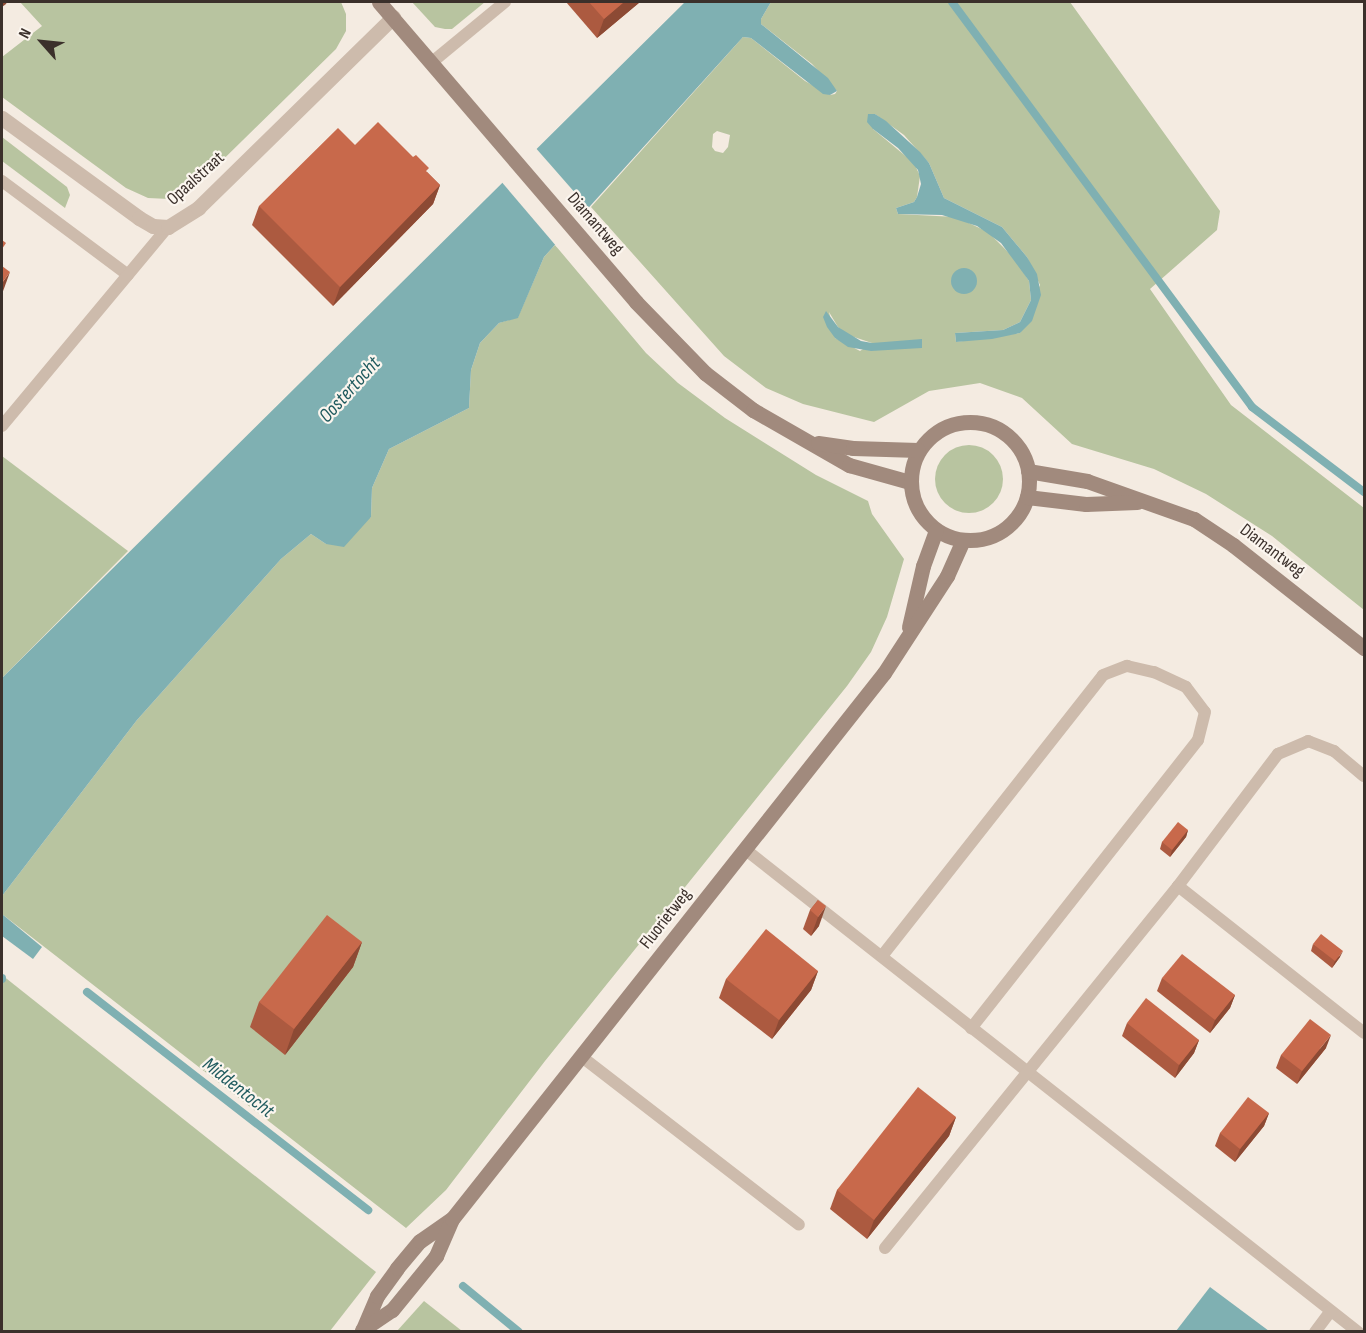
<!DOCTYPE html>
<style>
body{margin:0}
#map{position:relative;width:1366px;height:1333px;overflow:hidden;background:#f4ebe1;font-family:"Sofia Sans Condensed",sans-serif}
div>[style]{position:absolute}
.green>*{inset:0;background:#b8c4a0}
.round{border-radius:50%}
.water>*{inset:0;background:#7fb0b2}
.pier>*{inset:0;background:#f4ebe1}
.stream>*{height:8px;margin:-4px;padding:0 4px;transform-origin:4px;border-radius:4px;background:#7fb0b2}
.lane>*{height:12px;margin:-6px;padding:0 6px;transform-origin:6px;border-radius:6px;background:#cdbbac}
.street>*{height:15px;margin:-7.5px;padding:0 7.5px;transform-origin:7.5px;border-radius:7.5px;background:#cdbbac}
.secondary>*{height:15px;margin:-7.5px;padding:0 7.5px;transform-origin:7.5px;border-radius:7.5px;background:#a18a7d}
.secondary>.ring{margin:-7.5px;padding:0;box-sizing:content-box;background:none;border:15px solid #a18a7d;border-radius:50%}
.wall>*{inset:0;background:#ac5a40}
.shaded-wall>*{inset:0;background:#8c4a34}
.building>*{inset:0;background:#c8694b}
span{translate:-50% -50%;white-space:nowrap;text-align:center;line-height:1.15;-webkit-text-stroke:4.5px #fbf5ee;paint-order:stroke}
.street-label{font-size:18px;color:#3b302b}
.water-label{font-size:20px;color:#1f5a5e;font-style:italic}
.frame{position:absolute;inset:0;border:3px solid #3b302b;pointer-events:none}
.north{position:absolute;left:12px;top:12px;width:60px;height:60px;-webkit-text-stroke:4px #fbf5ee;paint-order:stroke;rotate:297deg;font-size:16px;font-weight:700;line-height:24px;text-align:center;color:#3b302b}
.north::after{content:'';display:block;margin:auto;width:21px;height:27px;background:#3b302b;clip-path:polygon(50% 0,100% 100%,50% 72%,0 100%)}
</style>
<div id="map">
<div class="green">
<i style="clip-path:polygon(20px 2px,341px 2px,346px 14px,346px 31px,336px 49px,189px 193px,169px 199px,148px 198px,126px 188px,2px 97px,2px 57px,42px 26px)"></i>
<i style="clip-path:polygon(412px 2px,485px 2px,452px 29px,445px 29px,435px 27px)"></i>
<i style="clip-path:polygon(evenodd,771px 2px,1070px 2px,1220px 211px,1217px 230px,1150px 289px,1231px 405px,1364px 508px,1364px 610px,1272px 536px,1206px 494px,1154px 469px,1072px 444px,1022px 398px,980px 383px,929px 391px,874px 422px,803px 404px,766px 388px,724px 356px,591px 207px,743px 37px,751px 38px,805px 81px,830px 95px,835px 94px,837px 91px,812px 64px,761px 24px,761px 19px,771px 2px,875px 114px,904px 135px,929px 163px,944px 198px,1002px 227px,1027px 257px,1040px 285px,1020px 333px,956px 342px,955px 333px,1003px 330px,1020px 322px,1031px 300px,1029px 281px,1014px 258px,988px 232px,956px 217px,898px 214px,896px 208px,914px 202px,917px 197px,920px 176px,914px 163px,873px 129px,875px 114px,771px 2px,717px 131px,730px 135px,728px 147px,723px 153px,715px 151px,712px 147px,713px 134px,717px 131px,771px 2px,829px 312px,838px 327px,848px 335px,872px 343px,860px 351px,835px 338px,829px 312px)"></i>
<i style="clip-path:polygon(2px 137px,67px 187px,70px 195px,65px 208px,2px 161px)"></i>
<i style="clip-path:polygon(555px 245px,646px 353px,678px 383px,725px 418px,816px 475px,868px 501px,872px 514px,904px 559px,887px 617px,871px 652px,847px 686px,545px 1061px,446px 1190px,406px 1228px,2px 914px,2px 896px,137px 720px,281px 559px,311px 534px,326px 544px,371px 517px,372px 488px,389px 449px,469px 408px,471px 370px,480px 343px,499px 323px,518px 317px,544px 257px)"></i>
<i class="round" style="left:935px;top:445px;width:68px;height:68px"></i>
<i style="clip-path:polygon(2px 456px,128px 551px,2px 678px)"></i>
<i style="clip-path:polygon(2px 975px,376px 1272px,330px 1331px,2px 1331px)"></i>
<i style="clip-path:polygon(424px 1301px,462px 1331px,397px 1331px)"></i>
</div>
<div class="water">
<i style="clip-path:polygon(685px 2px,771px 2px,761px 19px,761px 24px,828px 78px,837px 91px,830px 95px,823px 94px,751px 38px,743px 37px,544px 257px,518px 318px,499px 323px,480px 343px,471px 370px,469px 408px,389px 449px,372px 488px,371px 517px,344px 547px,326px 544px,311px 534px,281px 559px,137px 720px,2px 896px,2px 678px)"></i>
<i style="clip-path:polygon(868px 114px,875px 114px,886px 121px,920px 152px,929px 163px,944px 198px,1002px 227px,1027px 257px,1037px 274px,1041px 295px,1032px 321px,1020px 333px,992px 339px,956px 342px,955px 333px,1003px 330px,1020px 322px,1031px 300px,1029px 281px,1001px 243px,977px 226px,942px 215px,898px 214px,896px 208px,914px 202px,917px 197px,921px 184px,918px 170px,898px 148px,873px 129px,867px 122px)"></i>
<i class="round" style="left:951px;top:268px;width:26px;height:26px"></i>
<i style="clip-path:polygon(826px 311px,838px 327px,861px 341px,872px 343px,922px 339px,922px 348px,871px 351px,848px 347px,835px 338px,827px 327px,823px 317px)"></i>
<i style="clip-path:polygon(2px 914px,42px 947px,33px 959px,2px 936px)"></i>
<i style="clip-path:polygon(1210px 1287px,1269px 1331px,1176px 1331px)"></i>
</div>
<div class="pier">
<i style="clip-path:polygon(534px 146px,591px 211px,557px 247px,500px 180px)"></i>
</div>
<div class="stream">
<i style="left:952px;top:2px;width:504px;rotate:53.47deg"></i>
<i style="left:1252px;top:407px;width:141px;rotate:37.2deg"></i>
<i style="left:2px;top:978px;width:1px;rotate:90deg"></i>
<i style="left:87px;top:992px;width:356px;rotate:37.8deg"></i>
<i style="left:463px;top:1286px;width:72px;rotate:39.4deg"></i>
</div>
<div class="lane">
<i style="left:431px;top:63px;width:96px;rotate:-39.5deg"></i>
<i style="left:2px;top:181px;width:157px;rotate:36.7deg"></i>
<i style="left:2px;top:426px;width:259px;rotate:-50.2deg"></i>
<i style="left:746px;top:850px;width:779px;rotate:38.22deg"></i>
<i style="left:1178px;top:886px;width:237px;rotate:38.3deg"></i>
<i style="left:882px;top:956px;width:357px;rotate:-51.8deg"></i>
<i style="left:1103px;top:675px;width:26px;rotate:-21deg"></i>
<i style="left:1127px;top:666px;width:28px;rotate:13deg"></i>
<i style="left:1154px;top:672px;width:35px;rotate:25deg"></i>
<i style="left:1186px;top:687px;width:31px;rotate:53deg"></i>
<i style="left:1205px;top:712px;width:29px;rotate:104deg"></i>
<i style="left:1198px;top:740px;width:367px;rotate:128.2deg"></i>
<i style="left:582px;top:1057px;width:274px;rotate:37.7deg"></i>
<i style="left:885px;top:1248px;width:466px;rotate:-51deg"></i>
<i style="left:1178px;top:886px;width:166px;rotate:-52.9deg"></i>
<i style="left:1278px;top:754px;width:33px;rotate:-23deg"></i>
<i style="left:1308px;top:741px;width:28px;rotate:21deg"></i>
<i style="left:1334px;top:751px;width:39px;rotate:40deg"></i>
<i style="left:1315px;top:1332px;width:26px;rotate:-53deg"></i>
</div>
<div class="street">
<i style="left:2px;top:118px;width:170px;rotate:36.1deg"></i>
<i style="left:139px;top:218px;width:16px;rotate:30deg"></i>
<i style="left:153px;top:226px;width:15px;rotate:4deg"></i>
<i style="left:168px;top:227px;width:36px;rotate:-32deg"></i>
<i style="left:198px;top:208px;width:273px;rotate:-44.4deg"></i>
</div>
<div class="secondary">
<i style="left:379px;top:2px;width:395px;rotate:49.4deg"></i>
<i style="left:636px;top:302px;width:99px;rotate:45.8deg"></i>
<i style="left:705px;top:373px;width:61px;rotate:37.6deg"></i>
<i style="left:753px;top:410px;width:111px;rotate:29.8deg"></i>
<i style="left:849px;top:465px;width:63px;rotate:15.6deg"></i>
<i class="ring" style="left:911px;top:422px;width:103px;height:103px"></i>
<i style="left:818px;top:443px;width:35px;rotate:8deg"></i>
<i style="left:853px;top:448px;width:65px;rotate:1.8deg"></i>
<i style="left:1028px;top:471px;width:60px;rotate:9.6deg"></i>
<i style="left:1087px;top:481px;width:114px;rotate:19.6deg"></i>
<i style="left:1194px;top:519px;width:47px;rotate:33.7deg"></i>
<i style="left:1233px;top:545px;width:167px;rotate:38.2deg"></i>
<i style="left:1027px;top:497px;width:59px;rotate:6.8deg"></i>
<i style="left:1086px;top:504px;width:51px;rotate:-2.2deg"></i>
<i style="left:909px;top:627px;width:63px;rotate:-77.1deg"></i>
<i style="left:923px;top:566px;width:38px;rotate:-70deg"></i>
<i style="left:363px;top:1329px;width:36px;rotate:-67deg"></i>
<i style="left:377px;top:1296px;width:34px;rotate:-54deg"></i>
<i style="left:397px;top:1268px;width:35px;rotate:-50deg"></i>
<i style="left:420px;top:1241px;width:39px;rotate:-35deg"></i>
<i style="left:362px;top:1330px;width:36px;rotate:-34deg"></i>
<i style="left:392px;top:1310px;width:70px;rotate:-50.8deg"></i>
<i style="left:436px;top:1256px;width:40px;rotate:-66.6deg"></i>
<i style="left:452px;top:1219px;width:696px;rotate:-51.65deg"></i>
<i style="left:884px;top:673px;width:116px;rotate:-57deg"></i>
<i style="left:947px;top:576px;width:39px;rotate:-66deg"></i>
</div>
<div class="wall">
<i style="clip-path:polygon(566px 2px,640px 2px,597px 38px)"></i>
<i style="clip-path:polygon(427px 172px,440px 185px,433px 204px,333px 306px,252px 225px,259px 206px)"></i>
<i style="clip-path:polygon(1188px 830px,1186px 837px,1170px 857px,1160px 849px,1162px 842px)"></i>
<i style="clip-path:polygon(818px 900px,819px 926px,811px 936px,803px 929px,810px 910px)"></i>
<i style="clip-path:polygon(362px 942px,353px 967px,285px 1055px,250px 1027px,259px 1002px)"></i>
<i style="clip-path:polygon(1313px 944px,1340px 957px,1332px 968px,1311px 951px)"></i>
<i style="clip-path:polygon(818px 971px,811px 990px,772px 1039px,719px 998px,726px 979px)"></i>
<i style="clip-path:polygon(1162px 978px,1235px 995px,1230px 1008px,1210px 1033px,1157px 991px)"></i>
<i style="clip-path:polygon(1127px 1023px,1199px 1040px,1194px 1053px,1175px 1078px,1122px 1036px)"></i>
<i style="clip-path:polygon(1326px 1048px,1297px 1084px,1276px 1068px,1281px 1055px)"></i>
<i style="clip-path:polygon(1269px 1113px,1264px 1126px,1235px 1162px,1215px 1146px,1220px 1133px)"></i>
<i style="clip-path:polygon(956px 1117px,949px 1136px,867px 1239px,830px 1209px,837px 1190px)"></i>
</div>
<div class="shaded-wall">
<i style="clip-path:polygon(2px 2px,7px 2px,6px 4px,2px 7px)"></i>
<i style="clip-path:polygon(624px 2px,640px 2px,597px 38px,604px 19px)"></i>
<i style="clip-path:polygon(440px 185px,433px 204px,333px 306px,340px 287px)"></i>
<i style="clip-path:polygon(10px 272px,2px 294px,2px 283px)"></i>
<i style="clip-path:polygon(1188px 830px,1186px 837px,1170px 857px,1172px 850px)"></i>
<i style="clip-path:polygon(826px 906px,819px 926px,811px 936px,818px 917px)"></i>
<i style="clip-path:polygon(362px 942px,353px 967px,285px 1055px,294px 1029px)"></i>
<i style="clip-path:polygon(1343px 951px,1340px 957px,1332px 968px,1335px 961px)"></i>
<i style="clip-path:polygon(818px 971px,811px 990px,772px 1039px,779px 1020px)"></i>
<i style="clip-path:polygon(1235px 995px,1230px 1008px,1210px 1033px,1215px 1020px)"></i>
<i style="clip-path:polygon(1331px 1035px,1326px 1048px,1297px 1084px,1302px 1071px)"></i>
<i style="clip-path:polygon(1199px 1040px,1194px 1053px,1175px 1078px,1179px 1065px)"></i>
<i style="clip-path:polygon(1269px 1113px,1264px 1126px,1235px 1162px,1240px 1149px)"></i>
<i style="clip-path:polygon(956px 1117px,949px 1136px,867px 1239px,874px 1220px)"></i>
</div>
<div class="building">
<i style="clip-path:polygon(589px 2px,624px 2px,604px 19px)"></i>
<i style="clip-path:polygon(378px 122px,413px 157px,416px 155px,429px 168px,426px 171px,440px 185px,340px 287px,259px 206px,338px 128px,355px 145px)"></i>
<i style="clip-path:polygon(2px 240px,6px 243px,2px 249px)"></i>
<i style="clip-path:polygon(2px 266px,10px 272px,2px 283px)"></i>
<i style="clip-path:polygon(1178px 822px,1188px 830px,1172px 850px,1162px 842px)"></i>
<i style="clip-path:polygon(818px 900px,826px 906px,818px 917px,810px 910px)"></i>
<i style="clip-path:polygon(327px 915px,362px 942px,294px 1029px,259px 1002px)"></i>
<i style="clip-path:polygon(766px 929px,818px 971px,779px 1020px,726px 979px)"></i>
<i style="clip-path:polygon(1321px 934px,1343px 951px,1335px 961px,1313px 944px)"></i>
<i style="clip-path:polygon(1182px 954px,1235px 995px,1215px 1020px,1162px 978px)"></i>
<i style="clip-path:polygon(1146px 998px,1199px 1040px,1179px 1065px,1127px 1023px)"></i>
<i style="clip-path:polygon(1310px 1019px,1331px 1035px,1302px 1071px,1281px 1055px)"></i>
<i style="clip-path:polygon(918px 1087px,956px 1117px,874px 1220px,837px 1190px)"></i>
<i style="clip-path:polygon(1248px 1097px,1269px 1113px,1240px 1149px,1220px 1133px)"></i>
</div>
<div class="street-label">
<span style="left:196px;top:179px;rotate:-42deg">Opaalstraat</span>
<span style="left:595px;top:224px;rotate:49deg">Diamantweg</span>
<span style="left:1272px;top:551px;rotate:37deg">Diamantweg</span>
<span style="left:666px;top:919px;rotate:-52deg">Fluorietweg</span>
</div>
<div class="water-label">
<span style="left:350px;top:390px;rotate:-48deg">Oostertocht</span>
<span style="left:238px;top:1088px;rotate:38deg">Middentocht</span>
</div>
<div class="frame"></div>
<div class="north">N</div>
</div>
